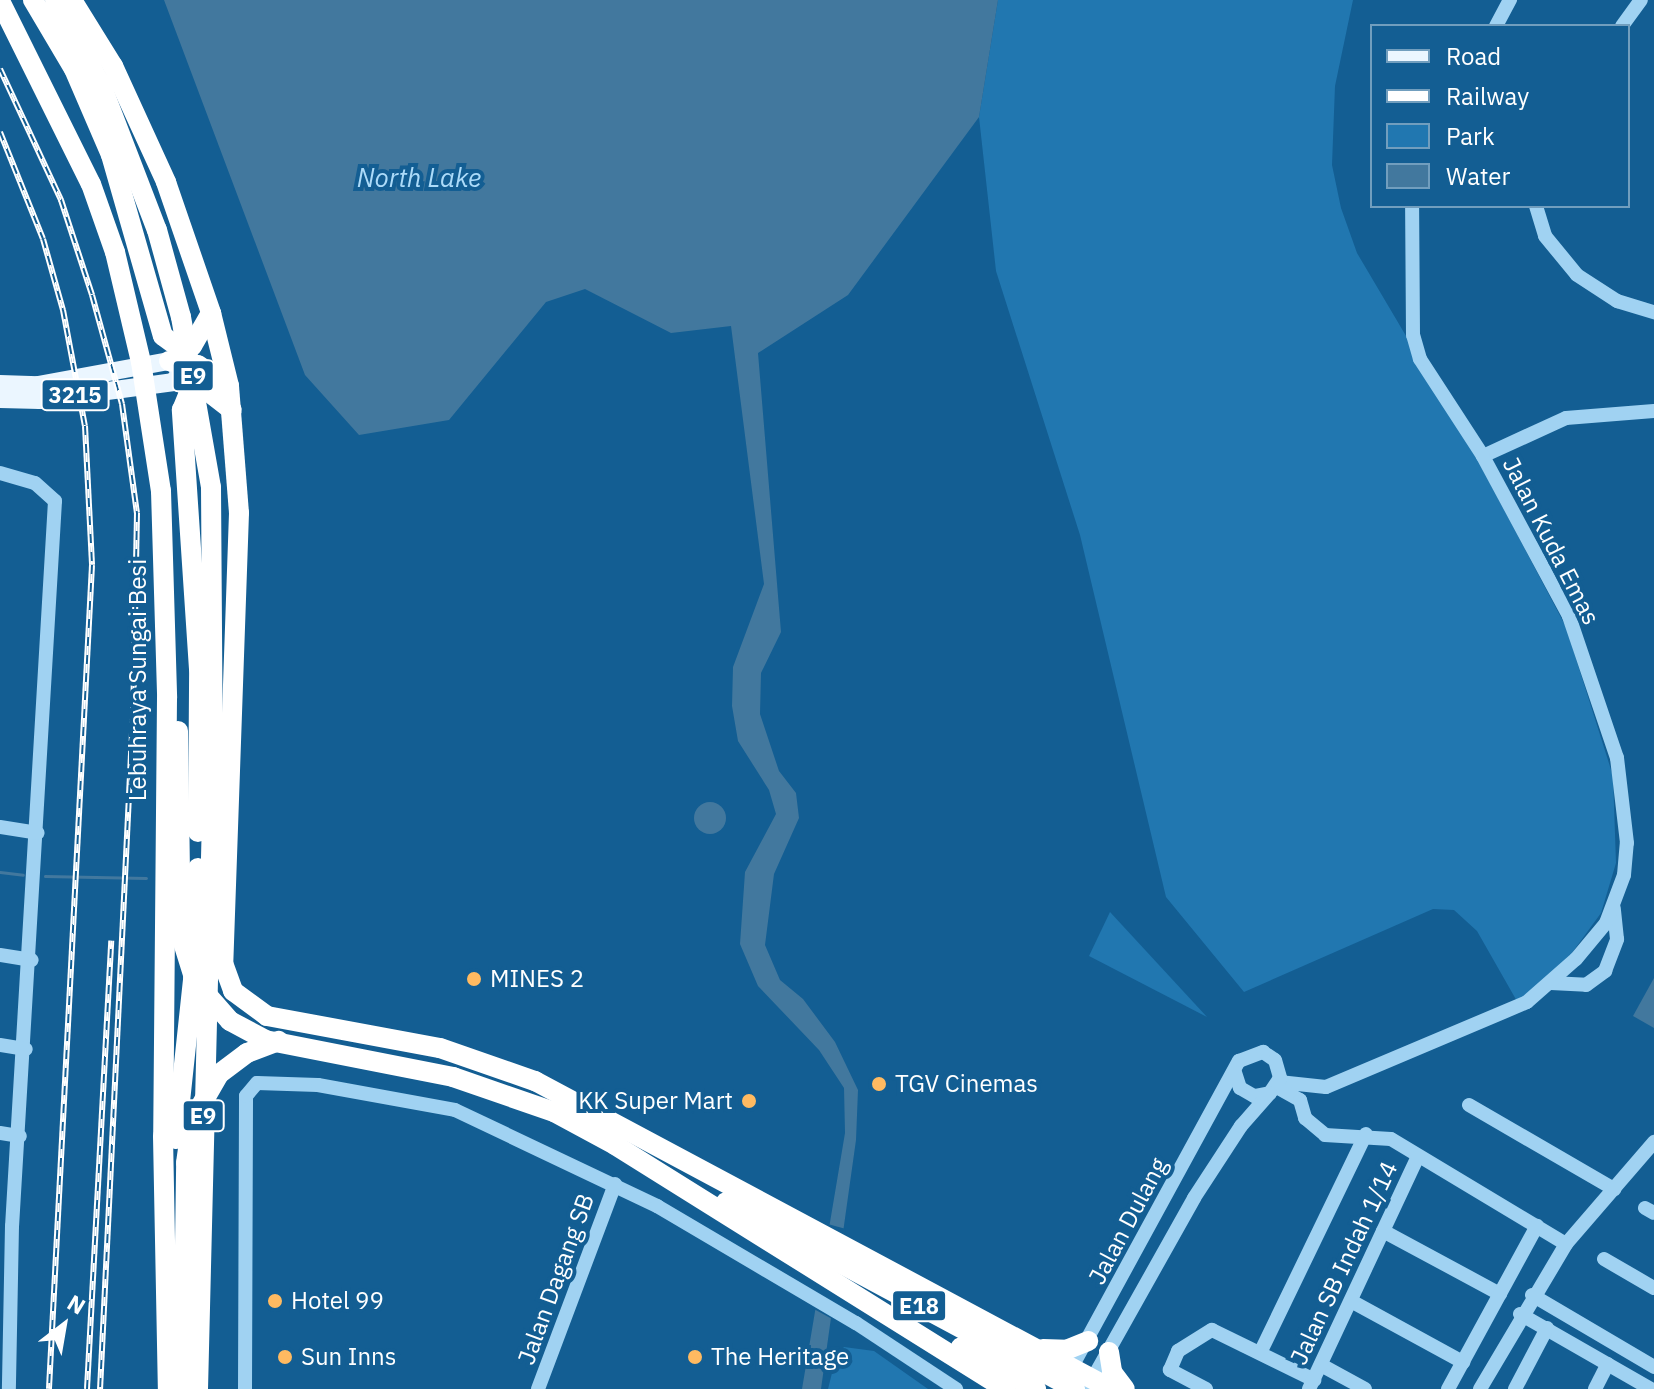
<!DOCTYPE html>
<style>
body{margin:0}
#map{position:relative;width:1654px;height:1389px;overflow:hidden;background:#135e93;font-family:"IBM Plex Sans",sans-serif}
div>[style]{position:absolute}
.green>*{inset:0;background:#2177b0}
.water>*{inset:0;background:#42789e}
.round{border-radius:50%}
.pier>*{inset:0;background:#135e93}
.stream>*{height:3px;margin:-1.5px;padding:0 1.5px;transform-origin:1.5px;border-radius:1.5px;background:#42789e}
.minor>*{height:14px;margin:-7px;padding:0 7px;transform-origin:7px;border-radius:7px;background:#a0d2f2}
.major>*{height:18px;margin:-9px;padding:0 9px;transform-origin:9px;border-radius:9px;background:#ebf6ff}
.highway>*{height:20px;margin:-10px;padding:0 10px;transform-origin:10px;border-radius:10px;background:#fff}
.rail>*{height:6px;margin-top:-3px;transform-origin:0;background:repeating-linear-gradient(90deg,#135e93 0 9px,#fff 0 18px);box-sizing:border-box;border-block:2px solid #fff}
.dots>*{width:22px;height:22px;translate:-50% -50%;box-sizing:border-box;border:4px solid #135e93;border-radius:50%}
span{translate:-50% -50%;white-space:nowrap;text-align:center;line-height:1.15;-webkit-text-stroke:8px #135e93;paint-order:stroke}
.shield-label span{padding:2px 6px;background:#135e93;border:2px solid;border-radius:6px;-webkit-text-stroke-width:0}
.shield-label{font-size:22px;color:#fff;font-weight:700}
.street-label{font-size:24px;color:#fff}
.poi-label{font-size:24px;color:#fff}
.left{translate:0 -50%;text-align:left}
.right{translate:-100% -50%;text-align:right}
.water-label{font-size:26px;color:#acdbf9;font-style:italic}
.legend{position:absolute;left:1370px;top:24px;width:260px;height:184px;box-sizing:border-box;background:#135e93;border:2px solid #719ebe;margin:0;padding:10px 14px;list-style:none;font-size:24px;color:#fff}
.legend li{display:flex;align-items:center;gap:16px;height:40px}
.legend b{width:40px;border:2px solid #719ebe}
.north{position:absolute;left:24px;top:1285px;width:80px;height:80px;-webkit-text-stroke:6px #135e93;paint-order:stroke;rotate:31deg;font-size:22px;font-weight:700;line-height:32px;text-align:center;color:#fff}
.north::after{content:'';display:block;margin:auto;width:28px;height:36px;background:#fff;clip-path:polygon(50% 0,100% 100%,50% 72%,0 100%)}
</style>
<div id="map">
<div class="green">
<i style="clip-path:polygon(998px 0,1353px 0,1335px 86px,1332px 165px,1341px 208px,1357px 253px,1464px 434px,1566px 627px,1613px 776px,1616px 863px,1601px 913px,1566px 961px,1518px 1003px,1477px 931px,1454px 910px,1433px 909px,1244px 992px,1166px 897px,1080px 535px,996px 271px,979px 117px)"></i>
<i style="clip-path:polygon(1110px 912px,1207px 1017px,1089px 956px)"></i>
<i style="clip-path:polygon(844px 1347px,874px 1351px,928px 1389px,828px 1389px,836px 1357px)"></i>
</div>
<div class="water">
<i style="clip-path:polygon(164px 0,998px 0,979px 117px,848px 295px,758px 353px,781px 632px,761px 673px,760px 714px,779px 771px,796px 793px,799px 818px,774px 874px,765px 945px,780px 980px,803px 999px,835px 1042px,858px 1090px,856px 1140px,821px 1389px,802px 1389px,845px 1133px,844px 1088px,819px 1050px,758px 986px,740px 944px,745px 872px,776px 814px,769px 790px,738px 741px,732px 706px,733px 667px,764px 584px,731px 326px,671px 333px,585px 289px,546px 302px,449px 420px,359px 435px,305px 375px)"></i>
<i class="round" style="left:694px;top:802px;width:32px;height:32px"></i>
<i style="clip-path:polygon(1654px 978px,1654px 1028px,1633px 1016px)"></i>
</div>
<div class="pier">
<i style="clip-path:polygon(824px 1223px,846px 1229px,836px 1321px,812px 1308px)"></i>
</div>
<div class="stream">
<i style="left:0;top:872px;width:23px;rotate:7deg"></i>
<i style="left:45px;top:876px;width:101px;rotate:1.1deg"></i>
</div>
<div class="minor">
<i style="left:1496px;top:26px;width:30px;rotate:-62deg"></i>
<i style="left:1622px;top:26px;width:32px;rotate:-54deg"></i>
<i style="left:1536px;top:206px;width:31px;rotate:73deg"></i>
<i style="left:1545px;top:236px;width:50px;rotate:50.6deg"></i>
<i style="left:1577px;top:275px;width:48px;rotate:33deg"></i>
<i style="left:1617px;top:301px;width:39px;rotate:17deg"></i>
<i style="left:1483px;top:456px;width:91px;rotate:-24.6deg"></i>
<i style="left:1566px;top:418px;width:88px;rotate:-4.5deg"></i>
<i style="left:0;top:473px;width:36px;rotate:16deg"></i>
<i style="left:35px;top:483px;width:27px;rotate:42deg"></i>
<i style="left:55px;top:501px;width:726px;rotate:93.39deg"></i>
<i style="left:12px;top:1226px;width:163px;rotate:91.1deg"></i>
<i style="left:0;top:827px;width:38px;rotate:9deg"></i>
<i style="left:0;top:955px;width:32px;rotate:9deg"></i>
<i style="left:1551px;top:983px;width:35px;rotate:3deg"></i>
<i style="left:1586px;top:985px;width:24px;rotate:-36deg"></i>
<i style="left:1605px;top:971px;width:34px;rotate:-69deg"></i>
<i style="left:1617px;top:939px;width:31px;rotate:-96deg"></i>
<i style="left:0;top:1045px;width:26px;rotate:9deg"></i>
<i style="left:1279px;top:1082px;width:47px;rotate:6.1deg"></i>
<i style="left:1326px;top:1087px;width:218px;rotate:-22.9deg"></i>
<i style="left:1527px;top:1002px;width:65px;rotate:-41.3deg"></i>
<i style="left:1576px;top:959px;width:47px;rotate:-50.2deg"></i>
<i style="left:1606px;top:923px;width:51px;rotate:-69.4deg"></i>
<i style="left:1624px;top:875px;width:32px;rotate:-85deg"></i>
<i style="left:1627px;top:843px;width:86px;rotate:-96.7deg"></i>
<i style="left:1617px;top:758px;width:150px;rotate:-108.7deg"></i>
<i style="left:1569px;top:616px;width:182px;rotate:-118.3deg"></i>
<i style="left:1483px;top:456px;width:116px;rotate:-123deg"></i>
<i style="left:1420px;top:359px;width:25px;rotate:-106deg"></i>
<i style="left:1413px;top:335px;width:129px;rotate:-90.4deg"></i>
<i style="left:1280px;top:1089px;width:23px;rotate:29deg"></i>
<i style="left:1300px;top:1100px;width:19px;rotate:74deg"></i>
<i style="left:1305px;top:1118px;width:26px;rotate:40deg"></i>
<i style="left:1325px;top:1135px;width:66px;rotate:3.5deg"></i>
<i style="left:1391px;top:1139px;width:204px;rotate:31deg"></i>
<i style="left:1469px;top:1105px;width:168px;rotate:30.1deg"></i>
<i style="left:0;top:1133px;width:20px;rotate:9deg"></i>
<i style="left:1645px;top:1208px;width:10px;rotate:29deg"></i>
<i style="left:1383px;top:1231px;width:133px;rotate:28.3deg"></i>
<i style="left:1604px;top:1259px;width:58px;rotate:30.1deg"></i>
<i style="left:1532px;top:1295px;width:142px;rotate:30.5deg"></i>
<i style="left:1351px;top:1301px;width:128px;rotate:28.6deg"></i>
<i style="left:1520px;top:1314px;width:151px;rotate:29.8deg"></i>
<i style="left:1261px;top:1351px;width:241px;rotate:-64.2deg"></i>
<i style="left:1321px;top:1365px;width:50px;rotate:28.6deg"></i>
<i style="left:1067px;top:1376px;width:359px;rotate:-61.4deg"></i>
<i style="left:1239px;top:1061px;width:26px;rotate:-21deg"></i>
<i style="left:1263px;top:1052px;width:14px;rotate:34deg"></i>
<i style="left:1275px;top:1060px;width:19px;rotate:74deg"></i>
<i style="left:1280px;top:1078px;width:18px;rotate:124deg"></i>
<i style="left:1270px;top:1093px;width:16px;rotate:169deg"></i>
<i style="left:1254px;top:1096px;width:16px;rotate:-150deg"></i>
<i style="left:1240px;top:1088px;width:16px;rotate:-108deg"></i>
<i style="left:245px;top:1389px;width:293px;rotate:-89.8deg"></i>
<i style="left:246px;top:1096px;width:17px;rotate:-50deg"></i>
<i style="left:257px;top:1083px;width:61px;rotate:1.9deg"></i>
<i style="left:318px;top:1085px;width:139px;rotate:10.3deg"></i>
<i style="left:455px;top:1110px;width:224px;rotate:25.4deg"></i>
<i style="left:657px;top:1206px;width:231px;rotate:30.5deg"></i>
<i style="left:856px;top:1323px;width:120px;rotate:33.4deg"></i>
<i style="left:538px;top:1389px;width:219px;rotate:-69.4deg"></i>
<i style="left:1087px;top:1389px;width:219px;rotate:-60.7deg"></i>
<i style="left:1194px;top:1198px;width:86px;rotate:-56.9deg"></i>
<i style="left:1241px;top:1126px;width:44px;rotate:-48.7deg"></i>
<i style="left:1206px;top:1389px;width:41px;rotate:-152.2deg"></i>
<i style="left:1170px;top:1370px;width:21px;rotate:-67deg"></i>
<i style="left:1178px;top:1351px;width:40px;rotate:-32deg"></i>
<i style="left:1212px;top:1330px;width:114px;rotate:26.1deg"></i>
<i style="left:1309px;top:1389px;width:257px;rotate:-64.9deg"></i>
<i style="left:1448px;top:1389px;width:186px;rotate:-61.4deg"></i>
<i style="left:1480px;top:1389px;width:169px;rotate:-59.3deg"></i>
<i style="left:1566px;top:1244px;width:135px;rotate:-49.2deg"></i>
<i style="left:1515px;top:1389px;width:69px;rotate:-62.3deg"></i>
<i style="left:1595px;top:1389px;width:28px;rotate:-63deg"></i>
</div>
<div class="major">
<i style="left:0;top:384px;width:38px;rotate:2deg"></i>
<i style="left:38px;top:385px;width:133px;rotate:-10.4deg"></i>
<i style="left:169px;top:361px;width:15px;rotate:32deg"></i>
<i style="left:182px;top:369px;width:15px;rotate:122deg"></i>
<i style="left:174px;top:382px;width:135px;rotate:172.3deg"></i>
<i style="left:40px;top:400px;width:40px;rotate:-178.6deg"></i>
</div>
<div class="highway">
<i style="left:33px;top:0;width:80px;rotate:59.3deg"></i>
<i style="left:74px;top:69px;width:94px;rotate:66.7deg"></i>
<i style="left:111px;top:155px;width:188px;rotate:74deg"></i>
<i style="left:163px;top:336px;width:19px;rotate:36deg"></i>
<i style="left:178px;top:347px;width:14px;rotate:-4deg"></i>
<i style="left:192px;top:346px;width:38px;rotate:-60deg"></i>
<i style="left:55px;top:0;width:99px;rotate:61.6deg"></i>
<i style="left:102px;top:87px;width:153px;rotate:69deg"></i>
<i style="left:157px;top:230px;width:90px;rotate:74.6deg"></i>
<i style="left:181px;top:317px;width:173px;rotate:80deg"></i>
<i style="left:211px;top:487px;width:289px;rotate:89.6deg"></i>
<i style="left:213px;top:776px;width:613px;rotate:91.4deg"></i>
<i style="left:72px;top:0;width:78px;rotate:58.2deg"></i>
<i style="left:113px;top:66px;width:128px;rotate:65.4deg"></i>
<i style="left:166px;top:182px;width:139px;rotate:71deg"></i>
<i style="left:211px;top:313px;width:75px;rotate:76.1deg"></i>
<i style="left:229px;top:386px;width:127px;rotate:85.5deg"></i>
<i style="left:239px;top:513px;width:450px;rotate:92deg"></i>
<i style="left:223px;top:963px;width:30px;rotate:70deg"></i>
<i style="left:233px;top:991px;width:42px;rotate:36.3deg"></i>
<i style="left:267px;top:1016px;width:176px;rotate:10.5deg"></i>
<i style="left:440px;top:1048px;width:101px;rotate:19.2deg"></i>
<i style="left:535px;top:1081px;width:653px;rotate:28.13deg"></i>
<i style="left:0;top:1px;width:204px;rotate:63.6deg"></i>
<i style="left:91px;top:184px;width:72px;rotate:70.6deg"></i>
<i style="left:115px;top:252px;width:113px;rotate:76.7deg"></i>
<i style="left:141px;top:362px;width:131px;rotate:81.2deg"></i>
<i style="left:161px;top:491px;width:207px;rotate:88.3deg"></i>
<i style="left:167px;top:698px;width:438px;rotate:90.5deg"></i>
<i style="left:163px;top:1136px;width:253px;rotate:88.9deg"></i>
<i style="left:169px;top:361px;width:29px;rotate:8deg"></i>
<i style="left:198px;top:365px;width:37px;rotate:34deg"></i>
<i style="left:178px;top:731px;width:205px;rotate:89.2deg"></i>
<i style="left:181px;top:936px;width:47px;rotate:72.7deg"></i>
<i style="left:195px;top:981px;width:53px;rotate:48.8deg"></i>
<i style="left:230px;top:1021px;width:40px;rotate:28deg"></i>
<i style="left:265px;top:1040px;width:192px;rotate:11.1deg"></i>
<i style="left:453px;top:1077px;width:107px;rotate:19.1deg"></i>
<i style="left:554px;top:1112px;width:69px;rotate:28.4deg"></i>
<i style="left:615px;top:1145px;width:461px;rotate:32deg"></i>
<i style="left:198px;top:832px;width:163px;rotate:-89.6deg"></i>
<i style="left:199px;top:669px;width:260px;rotate:-93.8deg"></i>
<i style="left:182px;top:410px;width:16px;rotate:-68deg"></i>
<i style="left:188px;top:395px;width:18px;rotate:-19deg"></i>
<i style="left:205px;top:389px;width:34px;rotate:38deg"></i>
<i style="left:176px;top:1139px;width:159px;rotate:-83.9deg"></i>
<i style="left:193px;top:981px;width:113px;rotate:-87.5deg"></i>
<i style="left:726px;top:1202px;width:396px;rotate:28.2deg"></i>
<i style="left:961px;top:1347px;width:86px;rotate:29.2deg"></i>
<i style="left:1043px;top:1349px;width:23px;rotate:2deg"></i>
<i style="left:1066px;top:1350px;width:24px;rotate:-22deg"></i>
<i style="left:1109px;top:1352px;width:20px;rotate:81deg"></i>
<i style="left:1112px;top:1372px;width:21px;rotate:53deg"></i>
<i style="left:183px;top:1389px;width:226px;rotate:-89.2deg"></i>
<i style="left:186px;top:1163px;width:42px;rotate:-81.9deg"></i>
<i style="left:192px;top:1121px;width:54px;rotate:-60.1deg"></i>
<i style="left:219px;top:1074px;width:35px;rotate:-37deg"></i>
<i style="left:247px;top:1053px;width:34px;rotate:-21deg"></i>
</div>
<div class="rail">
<i style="left:0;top:69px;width:145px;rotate:65deg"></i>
<i style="left:61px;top:200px;width:100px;rotate:71.9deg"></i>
<i style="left:92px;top:295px;width:113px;rotate:74.6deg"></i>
<i style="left:122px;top:404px;width:110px;rotate:82.2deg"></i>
<i style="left:137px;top:513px;width:200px;rotate:91.1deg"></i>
<i style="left:133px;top:713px;width:677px;rotate:92.79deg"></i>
<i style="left:0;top:132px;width:115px;rotate:68.1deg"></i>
<i style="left:43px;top:239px;width:74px;rotate:74.3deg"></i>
<i style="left:63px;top:310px;width:118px;rotate:79.3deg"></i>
<i style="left:85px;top:426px;width:139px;rotate:87.1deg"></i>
<i style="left:92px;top:565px;width:825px;rotate:92.99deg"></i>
<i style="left:87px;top:1389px;width:449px;rotate:-86.9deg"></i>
</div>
<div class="dots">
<i style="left:474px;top:979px;background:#ffba61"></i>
<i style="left:879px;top:1084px;background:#ffba61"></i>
<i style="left:749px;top:1101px;background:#ffba61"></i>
<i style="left:275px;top:1301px;background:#ffba61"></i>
<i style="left:285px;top:1357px;background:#ffba61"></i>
<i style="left:695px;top:1357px;background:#ffba61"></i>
</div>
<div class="shield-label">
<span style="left:193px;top:376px">E9</span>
<span style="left:75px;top:395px">3215</span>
<span style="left:203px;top:1116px">E9</span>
<span style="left:919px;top:1306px">E18</span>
</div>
<div class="street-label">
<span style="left:1551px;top:541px;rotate:63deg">Jalan Kuda Emas</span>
<span style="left:138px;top:680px;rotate:-90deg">Lebuhraya Sungai Besi</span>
<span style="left:1128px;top:1221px;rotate:-62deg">Jalan Dulang</span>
<span style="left:1344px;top:1263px;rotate:-65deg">Jalan SB Indah 1/14</span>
<span style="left:556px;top:1279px;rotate:-70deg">Jalan Dagang SB</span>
</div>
<div class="poi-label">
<span class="left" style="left:490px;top:979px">MINES 2</span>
<span class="left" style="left:895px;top:1084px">TGV Cinemas</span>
<span class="right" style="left:733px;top:1101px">KK Super Mart</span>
<span class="left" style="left:291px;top:1301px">Hotel 99</span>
<span class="left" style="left:301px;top:1357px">Sun Inns</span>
<span class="left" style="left:711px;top:1357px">The Heritage</span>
</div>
<div class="water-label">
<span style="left:419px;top:178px">North Lake</span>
</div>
<ul class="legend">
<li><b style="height:10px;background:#ebf6ff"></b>Road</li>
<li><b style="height:10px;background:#fff"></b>Railway</li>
<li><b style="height:22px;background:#2177b0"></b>Park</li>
<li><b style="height:22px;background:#42789e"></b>Water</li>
</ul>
<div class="north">N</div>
</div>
